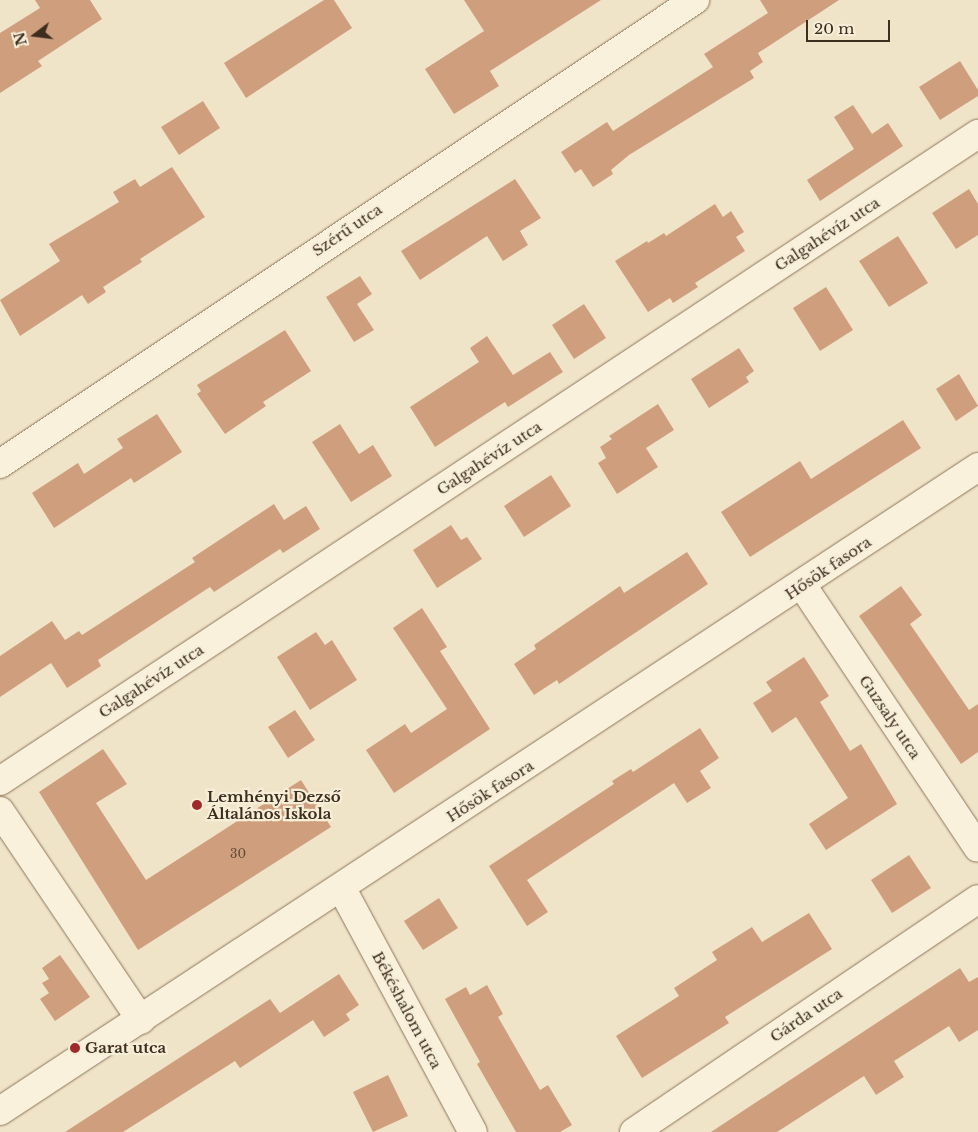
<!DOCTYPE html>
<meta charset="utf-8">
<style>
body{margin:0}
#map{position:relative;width:978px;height:1132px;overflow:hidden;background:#f0e4c8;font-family:"Libre Baskerville",serif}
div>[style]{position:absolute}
.building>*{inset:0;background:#cf9f7d}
.roads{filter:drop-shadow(0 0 1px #8d765c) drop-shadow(0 0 1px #8d765c)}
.minor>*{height:28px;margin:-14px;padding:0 14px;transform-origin:14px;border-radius:14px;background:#faf1dc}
.dots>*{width:14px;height:14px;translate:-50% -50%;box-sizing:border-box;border:2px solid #f7eed8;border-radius:50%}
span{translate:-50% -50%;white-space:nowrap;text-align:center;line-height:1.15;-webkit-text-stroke:4.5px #f7eed8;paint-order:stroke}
.number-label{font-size:12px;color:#624a37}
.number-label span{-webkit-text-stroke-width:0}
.street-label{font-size:15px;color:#3d2e20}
.poi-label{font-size:15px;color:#3d2e20;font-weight:700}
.left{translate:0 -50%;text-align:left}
.north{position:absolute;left:10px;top:10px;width:50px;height:50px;-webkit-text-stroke:4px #f7eed8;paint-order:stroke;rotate:255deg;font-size:14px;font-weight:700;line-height:20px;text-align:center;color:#3d2e20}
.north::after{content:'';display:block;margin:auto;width:18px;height:22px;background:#3d2e20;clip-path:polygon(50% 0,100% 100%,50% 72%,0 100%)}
.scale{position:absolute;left:806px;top:20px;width:84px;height:22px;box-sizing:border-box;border:2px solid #3d2e20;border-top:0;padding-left:6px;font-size:15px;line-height:18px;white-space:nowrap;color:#3d2e20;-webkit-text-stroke:4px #f7eed8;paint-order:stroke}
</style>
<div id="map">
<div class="building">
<i style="clip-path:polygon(35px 0,90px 0,102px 19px,38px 61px,42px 66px,0 93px,0 33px,40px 8px)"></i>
<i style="clip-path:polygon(324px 0,334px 0,352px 28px,246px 98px,224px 63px)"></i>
<i style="clip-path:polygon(464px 0,601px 0,490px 71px,499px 86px,454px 114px,425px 69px,484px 31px)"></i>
<i style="clip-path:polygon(760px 0,839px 0,758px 53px,763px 62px,750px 71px,754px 78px,629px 155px,611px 170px,613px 174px,593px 187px,581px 169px,575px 173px,561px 152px,607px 122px,613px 131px,713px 67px,704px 54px,768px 13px)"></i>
<i style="clip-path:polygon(960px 61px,978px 90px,978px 96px,940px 120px,919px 87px)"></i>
<i style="clip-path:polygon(203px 101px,220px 128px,179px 155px,161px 127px)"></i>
<i style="clip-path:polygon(853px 105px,872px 134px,888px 123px,903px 146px,820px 201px,807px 180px,854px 149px,834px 117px)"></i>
<i style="clip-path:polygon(172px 167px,205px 217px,140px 259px,142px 262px,103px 287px,106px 292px,88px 304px,82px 295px,20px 336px,0 300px,60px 261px,49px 244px,119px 202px,113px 192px,135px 179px,140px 187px)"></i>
<i style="clip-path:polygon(515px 179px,541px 218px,520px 231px,528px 245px,503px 261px,487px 236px,420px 280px,401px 251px)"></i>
<i style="clip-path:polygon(969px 189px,978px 204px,978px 235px,956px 249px,932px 213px)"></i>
<i style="clip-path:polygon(715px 204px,723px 217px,731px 211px,744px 232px,736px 237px,745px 251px,695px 283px,698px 287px,673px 303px,670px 298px,648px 312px,615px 261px,647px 241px,648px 243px,664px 233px,666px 236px)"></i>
<i style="clip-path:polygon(898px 236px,928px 283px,889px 307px,859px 261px)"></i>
<i style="clip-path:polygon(360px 276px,372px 294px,357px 304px,374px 330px,354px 342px,326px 297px)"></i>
<i style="clip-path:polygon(826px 287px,853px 330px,820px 351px,793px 308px)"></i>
<i style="clip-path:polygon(584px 304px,606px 338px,574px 359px,552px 325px)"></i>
<i style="clip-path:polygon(285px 330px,311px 371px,263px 402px,266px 406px,225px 434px,197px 394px,201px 391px,197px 385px)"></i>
<i style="clip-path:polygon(487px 336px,513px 375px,550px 352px,563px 372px,508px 407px,505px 402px,435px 447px,410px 407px,479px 362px,470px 348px)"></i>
<i style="clip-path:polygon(739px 348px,754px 371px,746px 377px,749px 382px,709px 408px,691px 379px)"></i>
<i style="clip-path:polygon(959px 374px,978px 406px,956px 421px,936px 389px)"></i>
<i style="clip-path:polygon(658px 404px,674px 430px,646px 448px,658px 467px,617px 494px,598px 463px,606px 458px,600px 447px,612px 439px,609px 436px)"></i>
<i style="clip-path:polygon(157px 414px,182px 452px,134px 483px,131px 478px,54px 528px,32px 493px,78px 463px,84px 474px,123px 448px,117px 439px)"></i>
<i style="clip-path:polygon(903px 420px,921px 448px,750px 557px,721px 512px,800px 461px,811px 479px)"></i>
<i style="clip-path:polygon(340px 424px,359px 454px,373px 445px,392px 476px,351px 502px,312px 442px)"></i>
<i style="clip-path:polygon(551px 475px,571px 506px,524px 537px,504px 506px)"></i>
<i style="clip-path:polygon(274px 504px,284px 520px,306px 506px,320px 529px,283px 553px,280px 549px,214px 592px,210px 587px,98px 660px,101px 666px,67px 688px,51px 663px,0 697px,0 656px,52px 621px,65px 640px,79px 631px,82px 635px,195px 562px,192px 558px)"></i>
<i style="clip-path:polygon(451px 525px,461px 540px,467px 537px,482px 559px,437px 588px,413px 550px)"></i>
<i style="clip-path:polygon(687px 552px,708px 584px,559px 684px,557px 680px,534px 695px,514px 664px,536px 649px,534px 645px,620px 586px,624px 593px)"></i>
<i style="clip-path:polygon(901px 586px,922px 615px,910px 624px,969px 710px,978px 704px,978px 752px,961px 764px,859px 616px)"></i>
<i style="clip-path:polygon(422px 608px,447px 647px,440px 651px,490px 729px,394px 793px,366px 750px,405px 724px,411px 733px,447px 709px,393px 628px)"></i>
<i style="clip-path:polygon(316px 632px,325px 645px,332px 640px,357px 680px,310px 710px,277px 657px)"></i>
<i style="clip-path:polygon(804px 657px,829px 696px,820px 702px,850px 751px,861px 744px,897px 804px,826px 850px,809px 824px,848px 798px,796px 717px,772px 733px,753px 703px,772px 691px,766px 682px)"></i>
<i style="clip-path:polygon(295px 710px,315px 740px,288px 758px,268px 727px)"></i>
<i style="clip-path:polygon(700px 728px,719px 758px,700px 771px,711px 788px,687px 803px,674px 783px,527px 880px,548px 912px,527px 926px,489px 866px,614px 784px,612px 781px,631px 769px,633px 772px)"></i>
<i style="clip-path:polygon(103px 749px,127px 784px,96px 803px,146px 880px,301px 780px,331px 827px,138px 950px,39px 792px)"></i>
<i style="clip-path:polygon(909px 855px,931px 888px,892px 913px,871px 880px)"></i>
<i style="clip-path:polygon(439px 898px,458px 928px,423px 950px,404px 921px)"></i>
<i style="clip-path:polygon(809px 913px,832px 949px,725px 1017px,729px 1023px,642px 1078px,616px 1036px,679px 996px,674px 988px,717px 960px,712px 952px,752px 927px,762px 942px)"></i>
<i style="clip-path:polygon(60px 955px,90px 997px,55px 1021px,40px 999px,49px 993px,42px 983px,49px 979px,42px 968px)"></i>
<i style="clip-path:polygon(960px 968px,969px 982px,978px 977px,978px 1030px,959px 1042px,949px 1026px,894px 1061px,904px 1077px,876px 1095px,864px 1076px,777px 1132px,711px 1132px)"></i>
<i style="clip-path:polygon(339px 974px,359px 1005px,346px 1014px,350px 1020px,324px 1037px,313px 1020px,240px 1068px,235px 1061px,123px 1132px,65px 1132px,270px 999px,280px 1013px)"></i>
<i style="clip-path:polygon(487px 985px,503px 1014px,498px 1017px,540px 1090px,548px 1085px,572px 1125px,560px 1132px,516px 1132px,477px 1064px,480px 1062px,445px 999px,466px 987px,470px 995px)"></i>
<i style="clip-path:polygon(388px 1075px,408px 1116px,373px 1132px,353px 1092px)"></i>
</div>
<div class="roads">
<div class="minor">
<i style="left:0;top:464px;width:836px;rotate:-33.73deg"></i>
<i style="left:802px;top:585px;width:316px;rotate:56.2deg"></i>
<i style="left:0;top:781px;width:1173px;rotate:-33.49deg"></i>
<i style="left:0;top:811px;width:252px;rotate:56deg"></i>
<i style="left:342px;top:889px;width:276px;rotate:61.7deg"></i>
<i style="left:0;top:1111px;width:1171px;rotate:-33.36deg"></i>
<i style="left:634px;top:1132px;width:415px;rotate:-34.1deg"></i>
</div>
</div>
<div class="dots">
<i style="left:197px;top:805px;background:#9e2a2b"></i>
<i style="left:75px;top:1048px;background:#9e2a2b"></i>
</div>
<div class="number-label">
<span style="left:238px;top:854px">30</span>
</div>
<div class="street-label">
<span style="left:347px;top:230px;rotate:-34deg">Szérű utca</span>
<span style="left:827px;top:234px;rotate:-33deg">Galgahévíz utca</span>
<span style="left:489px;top:458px;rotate:-33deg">Galgahévíz utca</span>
<span style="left:828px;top:568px;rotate:-34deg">Hősök fasora</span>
<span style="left:151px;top:681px;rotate:-33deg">Galgahévíz utca</span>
<span style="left:890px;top:717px;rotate:56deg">Guzsaly utca</span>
<span style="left:490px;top:791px;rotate:-33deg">Hősök fasora</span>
<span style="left:407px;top:1010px;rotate:62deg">Békéshalom utca</span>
<span style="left:806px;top:1015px;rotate:-34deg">Gárda utca</span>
</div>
<div class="poi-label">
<span class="left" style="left:207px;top:805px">Lemhényi Dezső<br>Általános Iskola</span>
<span class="left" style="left:85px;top:1048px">Garat utca</span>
</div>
<div class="north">N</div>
<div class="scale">20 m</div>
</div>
